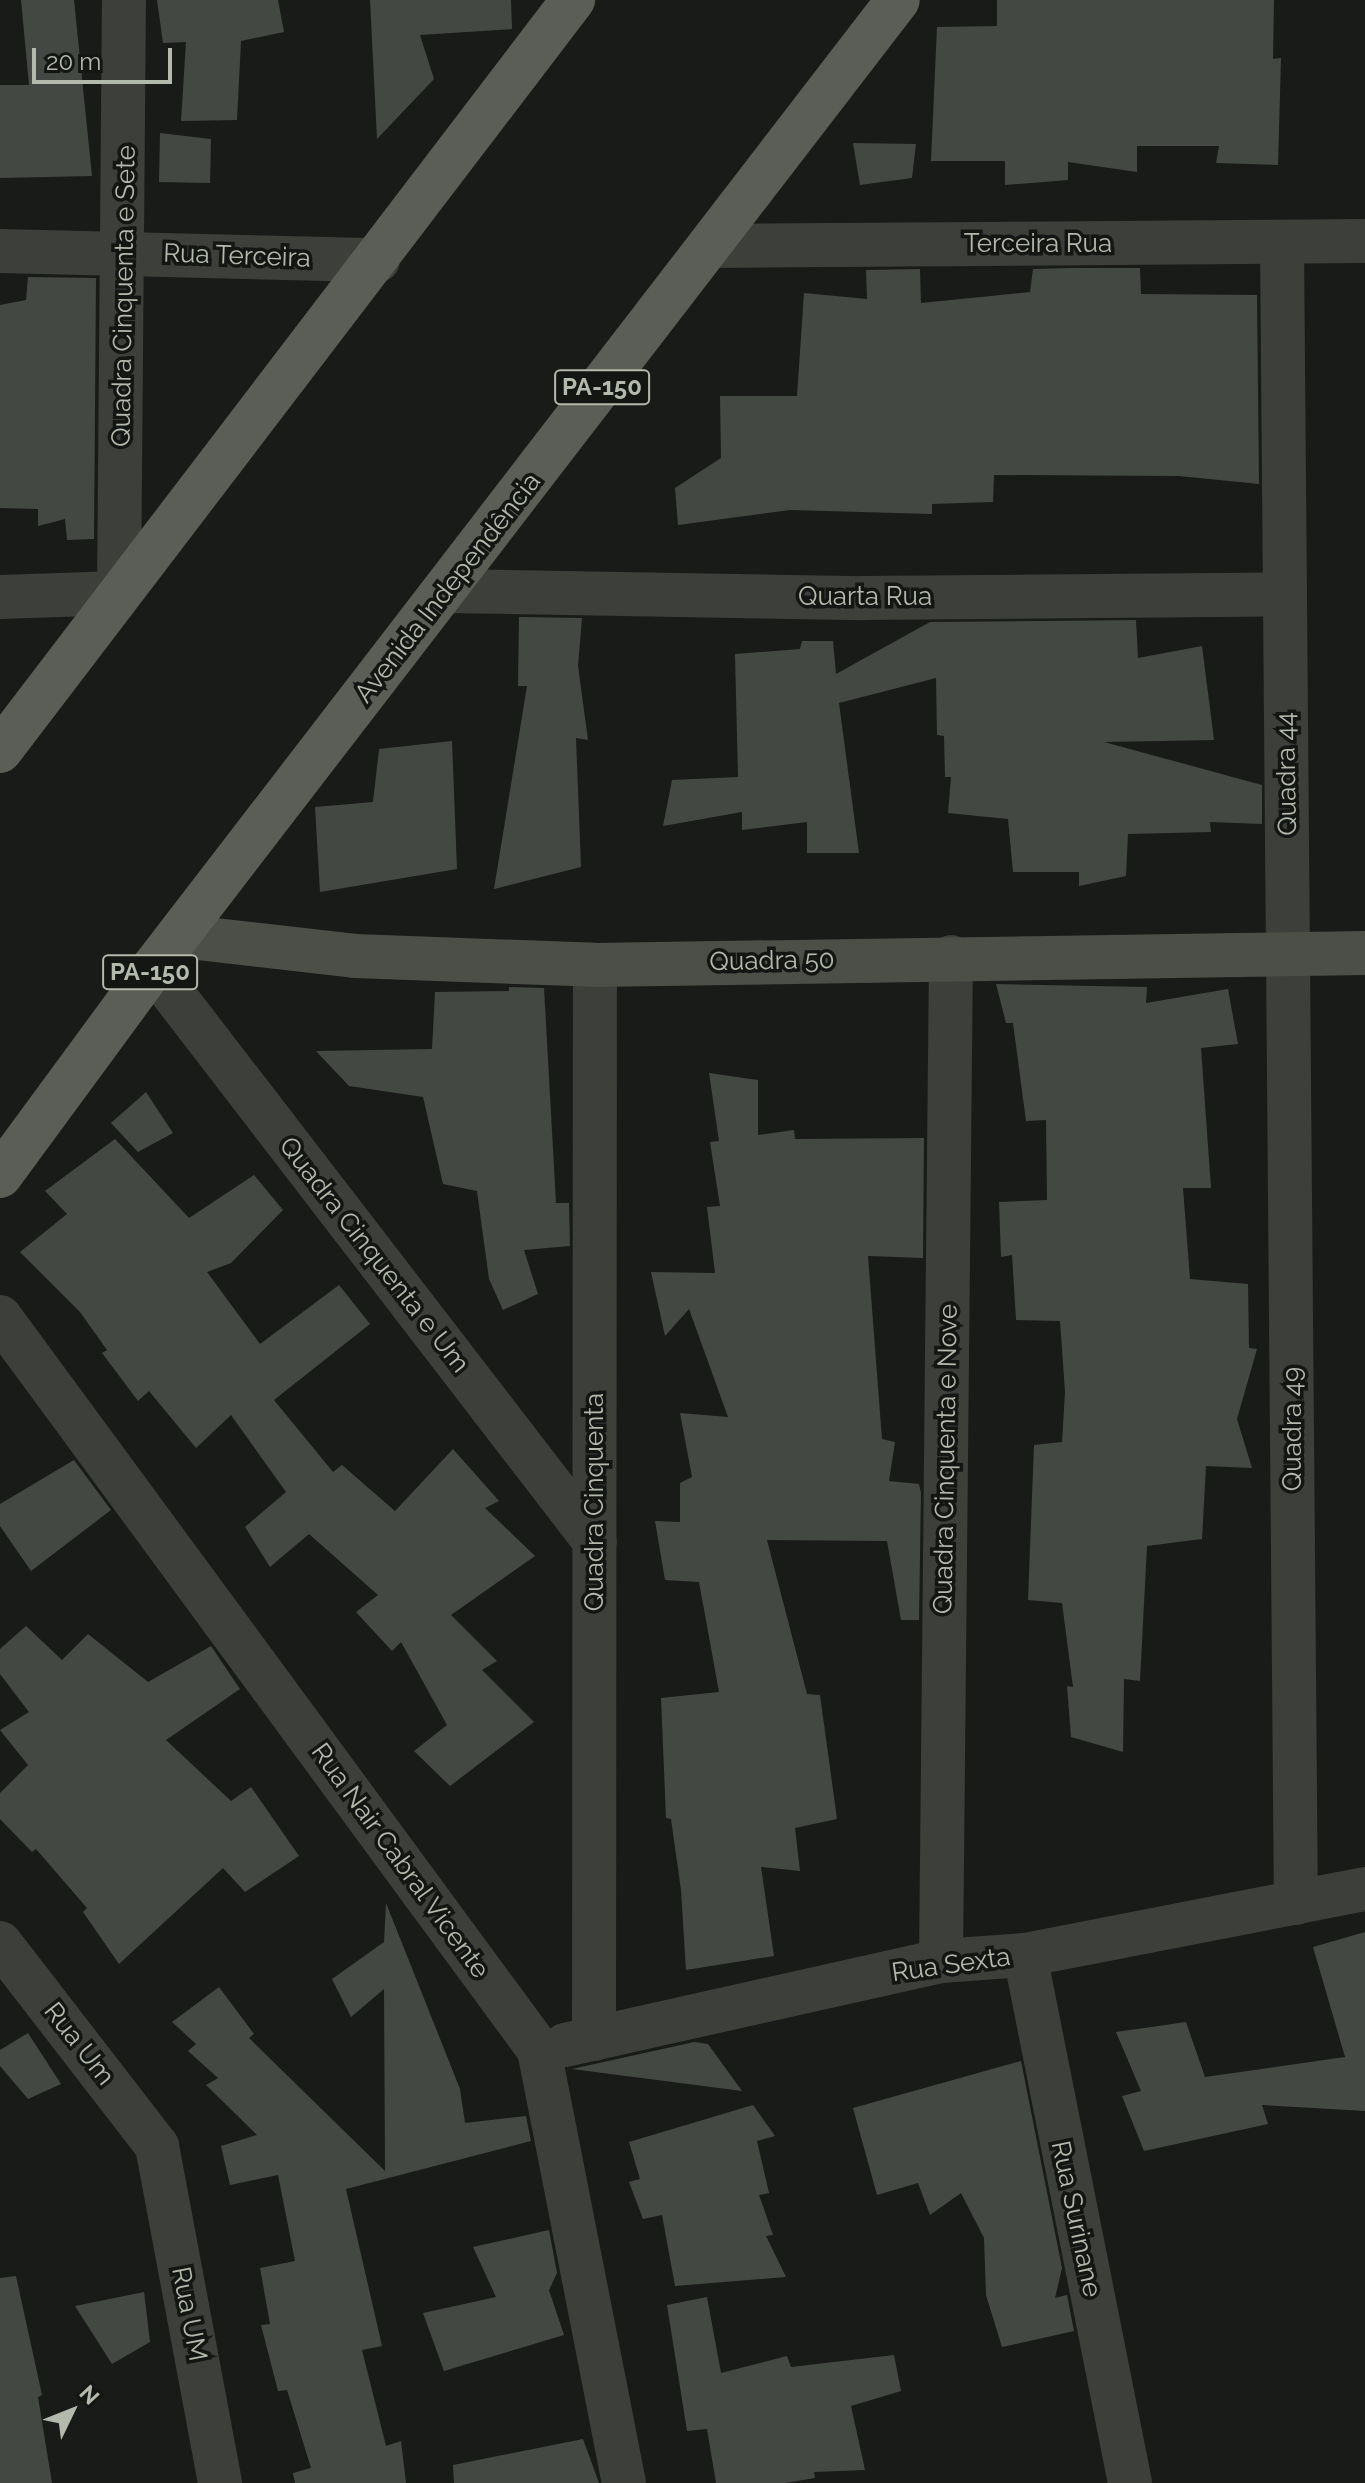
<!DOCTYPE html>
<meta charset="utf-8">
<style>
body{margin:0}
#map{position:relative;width:1365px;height:2483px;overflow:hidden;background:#191b19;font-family:Raleway,sans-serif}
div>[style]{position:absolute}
.building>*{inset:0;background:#444843}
.street>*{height:44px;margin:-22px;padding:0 22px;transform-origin:22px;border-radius:22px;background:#3c3f3a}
.secondary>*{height:44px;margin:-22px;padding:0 22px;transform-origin:22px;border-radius:22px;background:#4b4f48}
.primary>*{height:44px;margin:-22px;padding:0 22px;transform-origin:22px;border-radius:22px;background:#5a5e56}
span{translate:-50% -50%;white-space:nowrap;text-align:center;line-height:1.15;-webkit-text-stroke:7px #141614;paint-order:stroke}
.shield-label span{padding:2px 6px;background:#141614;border:2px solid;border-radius:6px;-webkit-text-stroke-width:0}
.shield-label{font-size:24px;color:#b3b9ac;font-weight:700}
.street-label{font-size:26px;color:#b3b9ac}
.north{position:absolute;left:32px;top:2371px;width:80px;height:80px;-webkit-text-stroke:6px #141614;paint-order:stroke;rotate:47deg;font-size:22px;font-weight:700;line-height:32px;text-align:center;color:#b3b9ac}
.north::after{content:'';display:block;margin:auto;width:28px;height:36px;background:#b3b9ac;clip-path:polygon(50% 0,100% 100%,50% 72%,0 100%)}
.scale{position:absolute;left:32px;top:48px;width:140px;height:36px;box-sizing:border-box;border:4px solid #b3b9ac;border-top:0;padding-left:10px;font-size:24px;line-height:28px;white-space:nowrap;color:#b3b9ac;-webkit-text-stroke:6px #141614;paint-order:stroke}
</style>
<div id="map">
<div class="building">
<i style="clip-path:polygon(21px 0,74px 0,92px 176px,0 178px,0 85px,29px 85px)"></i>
<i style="clip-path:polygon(157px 0,278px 0,284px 32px,241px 41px,237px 120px,181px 121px,186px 42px,163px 43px)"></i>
<i style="clip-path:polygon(370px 0,511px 0,512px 29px,420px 35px,434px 79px,377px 139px)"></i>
<i style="clip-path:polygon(997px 0,1274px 0,1273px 59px,1281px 58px,1278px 165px,1216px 163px,1219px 146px,1137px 146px,1137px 172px,1068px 162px,1068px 180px,1005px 185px,1005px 161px,931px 161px,937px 27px,997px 26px)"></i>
<i style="clip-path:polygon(160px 133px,211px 139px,210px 183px,159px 182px)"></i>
<i style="clip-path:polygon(853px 143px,916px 144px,912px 178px,860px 185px)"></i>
<i style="clip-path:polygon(1070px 268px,1140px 268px,1141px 294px,1257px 295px,1259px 484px,1179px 476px,994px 475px,993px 502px,932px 504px,932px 514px,790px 510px,678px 525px,675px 488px,721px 458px,720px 396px,797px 396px,804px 293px,867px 299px,866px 270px,920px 269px,921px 303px,1030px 292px,1033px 269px)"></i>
<i style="clip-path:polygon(28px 277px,96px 278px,94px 539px,67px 540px,65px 519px,38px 526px,38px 509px,0 508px,0 305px,26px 300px)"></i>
<i style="clip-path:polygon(519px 617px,582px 618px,578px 666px,588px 740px,576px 738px,581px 867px,494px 889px,527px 686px,518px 686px)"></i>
<i style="clip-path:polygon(1136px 620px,1138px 658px,1202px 646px,1214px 740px,1104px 742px,1262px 785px,1262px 824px,1210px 822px,1211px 832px,1128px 834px,1126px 876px,1079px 886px,1079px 872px,1013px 872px,1008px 819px,948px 813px,951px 777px,945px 777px,944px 736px,937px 735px,936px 678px,839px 703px,859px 853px,807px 853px,807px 822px,742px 830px,742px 812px,663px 826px,672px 780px,738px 777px,735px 654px,800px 649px,802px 641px,833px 641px,836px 674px,930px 622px)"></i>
<i style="clip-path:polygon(452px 741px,457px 869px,320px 892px,315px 807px,373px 802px,379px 749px)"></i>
<i style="clip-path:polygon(996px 984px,1147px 987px,1146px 1003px,1228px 989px,1238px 1044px,1201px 1048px,1211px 1188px,1183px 1188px,1190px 1279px,1248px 1284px,1249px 1348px,1257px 1349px,1237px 1419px,1252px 1468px,1206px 1466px,1202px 1539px,1147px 1546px,1140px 1681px,1124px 1679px,1123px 1752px,1071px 1737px,1067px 1686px,1073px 1687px,1062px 1603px,1028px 1600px,1034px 1445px,1062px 1442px,1065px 1392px,1060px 1321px,1016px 1320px,1012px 1255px,1001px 1257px,999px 1202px,1047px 1200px,1046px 1120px,1026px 1121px,1013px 1023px,1006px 1023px)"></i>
<i style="clip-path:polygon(509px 987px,544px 988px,556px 1203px,569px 1203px,570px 1246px,524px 1250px,538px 1294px,503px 1310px,489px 1279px,477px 1191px,443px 1184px,423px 1097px,349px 1086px,316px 1051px,432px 1049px,435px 992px,509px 991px)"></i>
<i style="clip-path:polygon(709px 1073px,758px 1080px,758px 1135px,794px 1130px,795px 1139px,924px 1138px,923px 1258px,868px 1256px,882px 1439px,895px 1442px,889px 1481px,919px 1484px,921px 1493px,919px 1620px,901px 1620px,887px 1541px,767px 1540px,807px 1694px,820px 1695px,837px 1819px,795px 1828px,800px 1871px,761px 1867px,774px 1956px,686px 1970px,681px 1890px,671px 1819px,666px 1818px,661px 1698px,719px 1692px,699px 1582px,665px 1580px,655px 1521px,680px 1522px,680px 1483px,692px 1477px,680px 1413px,728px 1417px,689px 1309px,665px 1336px,651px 1272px,715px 1273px,707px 1207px,720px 1206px,710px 1142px,719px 1141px)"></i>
<i style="clip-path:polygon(146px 1092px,173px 1133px,138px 1152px,111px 1123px)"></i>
<i style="clip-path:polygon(115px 1139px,189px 1218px,254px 1175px,283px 1210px,231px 1263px,207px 1272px,260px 1344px,339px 1285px,370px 1324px,274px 1400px,333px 1472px,342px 1465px,395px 1511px,453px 1449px,499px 1501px,485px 1508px,535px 1556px,451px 1615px,497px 1661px,482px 1670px,534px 1722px,450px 1786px,414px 1751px,447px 1725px,401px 1642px,392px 1651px,356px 1612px,378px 1595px,309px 1534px,270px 1567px,245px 1527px,286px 1492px,231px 1415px,196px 1448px,149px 1391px,138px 1401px,102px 1353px,107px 1350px,80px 1312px,20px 1252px,67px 1214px,45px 1191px)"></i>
<i style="clip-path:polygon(74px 1460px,111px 1510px,31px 1571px,0 1526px,0 1504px)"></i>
<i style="clip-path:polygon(26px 1626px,62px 1660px,88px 1634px,148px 1682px,211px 1646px,240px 1689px,166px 1740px,231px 1801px,251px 1787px,299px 1856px,245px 1892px,223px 1868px,119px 1964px,83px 1912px,87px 1908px,36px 1849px,32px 1852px,0 1819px,0 1793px,28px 1765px,0 1730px,29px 1712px,0 1674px,0 1649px)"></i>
<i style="clip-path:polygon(386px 1903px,460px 2089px,465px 2123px,526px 2116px,531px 2141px,346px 2189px,382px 2346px,362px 2350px,386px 2446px,401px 2441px,406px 2483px,295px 2483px,293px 2473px,311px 2468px,287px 2390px,278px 2391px,261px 2325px,270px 2324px,260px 2268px,295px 2261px,278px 2175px,230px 2185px,221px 2146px,257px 2135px,206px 2085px,218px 2078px,188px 2051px,196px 2044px,172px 2022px,219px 1987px,254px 2034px,249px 2038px,385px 2171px,384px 1989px,351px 2017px,332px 1979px,384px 1942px)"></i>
<i style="clip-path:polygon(1365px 1932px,1365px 2111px,1262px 2105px,1268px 2124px,1144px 2151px,1122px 2096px,1141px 2091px,1116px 2032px,1186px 2022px,1205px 2077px,1345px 2057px,1313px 1947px)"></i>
<i style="clip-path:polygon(28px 2033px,61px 2084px,28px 2099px,0 2066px,0 2050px)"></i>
<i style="clip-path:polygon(694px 2042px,708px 2044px,742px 2091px,572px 2069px)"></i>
<i style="clip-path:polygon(1021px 2061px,1062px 2268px,1055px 2298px,1067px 2295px,1074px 2331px,1002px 2347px,986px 2295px,984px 2238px,961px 2193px,930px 2215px,918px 2183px,877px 2195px,853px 2108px)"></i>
<i style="clip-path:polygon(753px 2105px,775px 2136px,757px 2141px,769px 2193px,759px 2195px,773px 2235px,766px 2236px,786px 2277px,675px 2286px,662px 2215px,643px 2219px,629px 2182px,640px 2179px,629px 2142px)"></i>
<i style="clip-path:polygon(549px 2230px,557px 2273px,549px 2290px,564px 2335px,444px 2371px,423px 2313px,496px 2297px,473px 2247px)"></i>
<i style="clip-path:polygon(16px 2276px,42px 2395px,38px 2397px,52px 2483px,0 2483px,0 2278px)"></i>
<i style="clip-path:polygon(144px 2292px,150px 2342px,112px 2364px,75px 2306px)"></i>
<i style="clip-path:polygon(707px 2297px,721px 2373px,787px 2356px,791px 2367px,894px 2355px,901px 2391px,851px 2406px,865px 2470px,814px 2472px,815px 2478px,785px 2483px,716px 2483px,707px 2429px,687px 2431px,667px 2305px)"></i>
<i style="clip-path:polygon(583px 2439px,599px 2483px,454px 2483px,453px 2465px)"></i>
</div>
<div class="street">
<i style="left:1282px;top:243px;width:1660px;rotate:89.52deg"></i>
<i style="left:710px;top:246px;width:655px;rotate:-0.44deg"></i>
<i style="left:0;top:251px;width:378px;rotate:1.4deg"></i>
<i style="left:446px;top:591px;width:417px;rotate:1deg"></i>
<i style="left:863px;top:598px;width:421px;rotate:-0.5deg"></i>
<i style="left:0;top:597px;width:119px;rotate:-1.9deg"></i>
<i style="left:119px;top:593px;width:593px;rotate:-89.52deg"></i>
<i style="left:153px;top:968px;width:724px;rotate:52.4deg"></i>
<i style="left:0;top:1317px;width:910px;rotate:53.67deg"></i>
<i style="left:539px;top:2050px;width:441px;rotate:78.9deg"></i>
<i style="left:0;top:1943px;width:257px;rotate:52.3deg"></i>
<i style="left:157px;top:2146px;width:343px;rotate:79.4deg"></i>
<i style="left:1025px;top:1955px;width:538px;rotate:78.75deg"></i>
<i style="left:941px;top:1961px;width:1004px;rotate:-89.43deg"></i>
<i style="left:594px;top:2039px;width:1074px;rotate:-89.95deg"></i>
<i style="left:565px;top:2045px;width:385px;rotate:-12.6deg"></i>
<i style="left:941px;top:1961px;width:84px;rotate:-4.1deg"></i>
<i style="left:1025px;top:1955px;width:346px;rotate:-11deg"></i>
</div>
<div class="secondary">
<i style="left:180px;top:936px;width:176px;rotate:6.5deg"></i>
<i style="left:355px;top:956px;width:240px;rotate:2.1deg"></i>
<i style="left:595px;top:965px;width:770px;rotate:-0.89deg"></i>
</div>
<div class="primary">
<i style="left:0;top:751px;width:945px;rotate:-52.66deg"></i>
<i style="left:0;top:1176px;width:258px;rotate:-53.7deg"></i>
<i style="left:153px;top:968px;width:1221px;rotate:-52.42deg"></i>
</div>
<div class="shield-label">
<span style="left:602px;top:387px">PA-150</span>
<span style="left:150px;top:972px">PA-150</span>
</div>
<div class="street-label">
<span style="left:1038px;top:244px">Terceira Rua</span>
<span style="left:237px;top:256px;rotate:2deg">Rua Terceira</span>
<span style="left:124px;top:296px;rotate:-89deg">Quadra Cinquenta e Sete</span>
<span style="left:448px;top:588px;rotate:-52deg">Avenida Independência</span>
<span style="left:865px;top:597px">Quarta Rua</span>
<span style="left:1287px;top:774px;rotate:-91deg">Quadra 44</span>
<span style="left:772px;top:961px;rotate:-1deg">Quadra 50</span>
<span style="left:374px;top:1255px;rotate:52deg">Quadra Cinquenta e Um</span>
<span style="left:1293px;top:1429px;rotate:-90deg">Quadra 49</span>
<span style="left:946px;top:1459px;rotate:-89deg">Quadra Cinquenta e Nove</span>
<span style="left:595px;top:1502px;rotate:-90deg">Quadra Cinquenta</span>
<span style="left:400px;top:1861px;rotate:54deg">Rua Nair Cabral Vicente</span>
<span style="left:951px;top:1965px;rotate:-8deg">Rua Sexta</span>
<span style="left:79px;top:2044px;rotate:52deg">Rua Um</span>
<span style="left:1076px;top:2219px;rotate:78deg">Rua Surinane</span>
<span style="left:189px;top:2314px;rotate:79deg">Rua UM</span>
</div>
<div class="north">N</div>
<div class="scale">20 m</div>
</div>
